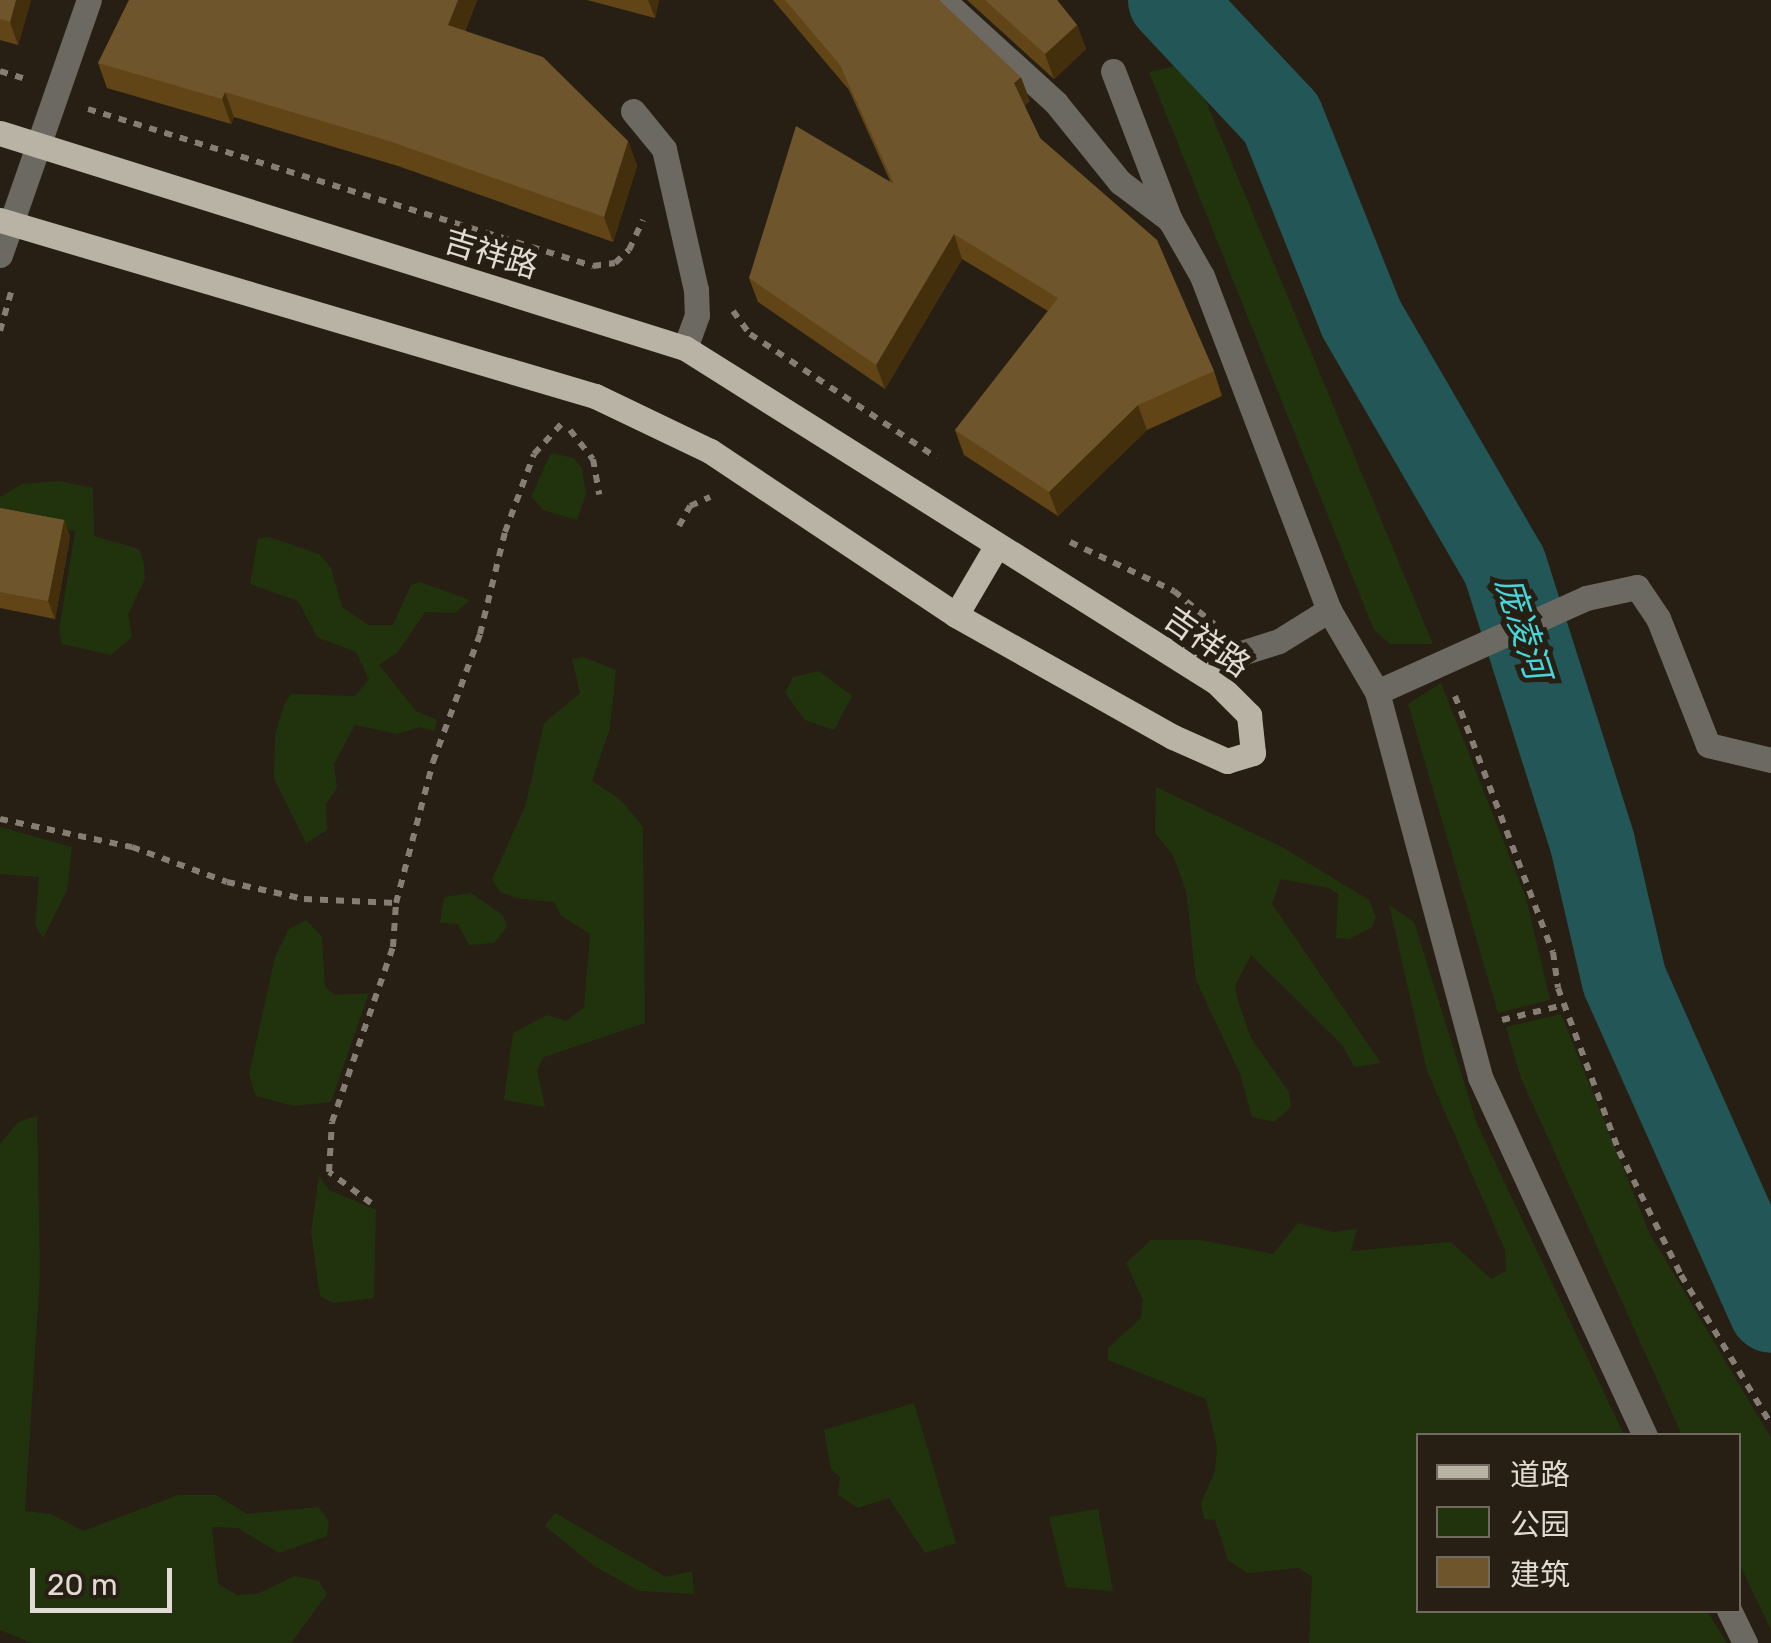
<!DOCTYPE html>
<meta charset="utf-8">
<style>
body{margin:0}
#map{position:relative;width:1771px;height:1643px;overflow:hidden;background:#281f14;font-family:Rubik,"Noto Sans SC",sans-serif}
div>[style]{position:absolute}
.green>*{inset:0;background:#20330d}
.river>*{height:85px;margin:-42.5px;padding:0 42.5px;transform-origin:42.5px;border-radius:42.5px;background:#225657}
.path>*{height:6px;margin-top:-3px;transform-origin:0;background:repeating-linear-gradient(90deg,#867e75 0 8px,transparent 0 16px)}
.minor>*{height:25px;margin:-12.5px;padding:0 12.5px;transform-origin:12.5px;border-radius:12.5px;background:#6c6963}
.major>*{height:25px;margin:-12.5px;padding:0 12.5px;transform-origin:12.5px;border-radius:12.5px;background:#b9b3a5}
.wall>*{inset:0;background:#614517}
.shaded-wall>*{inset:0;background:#442f0d}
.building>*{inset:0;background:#6e552c}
span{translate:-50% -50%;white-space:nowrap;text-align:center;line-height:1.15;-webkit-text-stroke:10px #281f14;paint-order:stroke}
.street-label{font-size:32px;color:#e1dbd4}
.water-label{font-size:35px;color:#44d8db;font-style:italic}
.legend{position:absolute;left:1416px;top:1433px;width:325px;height:180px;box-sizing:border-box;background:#281f14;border:2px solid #726a61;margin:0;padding:12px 18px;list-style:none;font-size:30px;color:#e1dbd4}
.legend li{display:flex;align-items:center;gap:20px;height:50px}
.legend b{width:50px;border:2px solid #726a61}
.scale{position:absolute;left:30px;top:1568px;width:142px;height:45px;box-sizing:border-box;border:5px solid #e1dbd4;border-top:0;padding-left:12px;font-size:30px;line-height:35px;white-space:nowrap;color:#e1dbd4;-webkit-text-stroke:8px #281f14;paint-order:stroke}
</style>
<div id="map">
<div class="green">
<i style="clip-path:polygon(1190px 63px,1433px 644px,1390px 644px,1374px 630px,1149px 72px)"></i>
<i style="clip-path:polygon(551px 453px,574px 458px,582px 469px,586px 494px,577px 520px,543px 510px,531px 496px)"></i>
<i style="clip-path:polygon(59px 481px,93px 488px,94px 536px,139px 549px,144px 564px,145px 579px,128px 614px,132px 637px,111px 655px,62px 644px,59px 630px,75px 531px,0 515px,0 497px,22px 484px)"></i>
<i style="clip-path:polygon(269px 537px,319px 554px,331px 568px,342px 607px,368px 625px,393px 625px,411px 585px,420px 582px,470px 600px,455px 613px,425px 612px,398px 652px,379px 665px,416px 711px,437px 720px,434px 731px,419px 727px,397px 734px,355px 725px,334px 764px,337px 788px,326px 804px,327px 830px,306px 843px,274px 778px,275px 735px,284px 705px,291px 694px,355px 696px,369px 679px,356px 652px,317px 637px,298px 601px,250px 584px,258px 539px)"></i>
<i style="clip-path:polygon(583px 657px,616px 670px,610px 728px,592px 781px,620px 799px,643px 827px,645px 1023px,544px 1057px,537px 1070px,545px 1107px,504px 1100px,513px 1033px,547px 1015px,566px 1021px,584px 1007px,590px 934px,561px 916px,554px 902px,516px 898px,500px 892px,492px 879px,525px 807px,544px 723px,580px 693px,572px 659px)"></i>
<i style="clip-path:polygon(819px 671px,852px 696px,834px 730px,805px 720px,785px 693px,793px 677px)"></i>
<i style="clip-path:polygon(1441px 683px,1526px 898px,1550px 1000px,1498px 1013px,1408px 704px)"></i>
<i style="clip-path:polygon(1156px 787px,1282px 847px,1369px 900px,1376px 917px,1371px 928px,1349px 939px,1336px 938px,1338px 894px,1329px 888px,1281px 879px,1272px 904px,1381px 1063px,1354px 1067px,1343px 1046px,1251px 955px,1235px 986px,1238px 1001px,1251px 1038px,1289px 1092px,1291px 1107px,1274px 1122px,1252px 1117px,1240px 1074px,1196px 980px,1186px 891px,1173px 855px,1155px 833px)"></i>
<i style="clip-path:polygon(0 827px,72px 847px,67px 890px,43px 938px,35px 925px,39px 877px,0 874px)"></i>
<i style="clip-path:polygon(471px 893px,503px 915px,507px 927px,494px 943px,469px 945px,458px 924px,440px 923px,444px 897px)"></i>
<i style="clip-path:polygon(1389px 905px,1414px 922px,1477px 1124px,1624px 1435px,1418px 1436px,1418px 1610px,1707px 1611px,1727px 1643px,1309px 1643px,1312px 1577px,1298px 1568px,1247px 1573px,1228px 1560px,1215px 1520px,1204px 1519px,1201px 1503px,1215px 1471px,1217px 1447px,1206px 1399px,1108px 1360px,1108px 1348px,1141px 1318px,1143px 1300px,1126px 1263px,1151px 1240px,1200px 1240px,1273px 1254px,1298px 1223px,1333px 1232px,1357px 1229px,1351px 1251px,1451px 1242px,1491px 1279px,1506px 1271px,1505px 1250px,1427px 1071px)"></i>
<i style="clip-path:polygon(306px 920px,322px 937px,325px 987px,335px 995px,369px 993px,331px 1102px,294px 1106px,256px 1096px,249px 1075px,275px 957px,289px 929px)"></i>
<i style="clip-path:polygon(1561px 1014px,1650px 1234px,1771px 1438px,1771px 1630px,1739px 1563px,1738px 1436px,1682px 1435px,1521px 1078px,1506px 1027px)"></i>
<i style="clip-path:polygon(37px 1116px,40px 1273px,25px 1511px,51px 1514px,83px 1531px,178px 1495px,216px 1495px,247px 1514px,318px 1507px,329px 1521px,327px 1536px,279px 1553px,238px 1528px,212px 1527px,218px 1584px,237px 1595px,257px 1594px,295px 1576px,319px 1581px,327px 1594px,291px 1643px,32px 1643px,0 1630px,0 1144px,18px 1122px)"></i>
<i style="clip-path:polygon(319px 1176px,329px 1190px,376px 1210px,374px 1298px,333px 1303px,320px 1296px,311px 1232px)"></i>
<i style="clip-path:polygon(914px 1403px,956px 1543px,925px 1553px,889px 1498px,858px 1508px,838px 1495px,840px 1477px,831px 1469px,824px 1430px)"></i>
<i style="clip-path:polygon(1098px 1509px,1113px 1591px,1066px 1587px,1049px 1517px)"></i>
<i style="clip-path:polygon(555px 1513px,666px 1577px,692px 1571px,694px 1594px,639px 1591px,594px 1566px,545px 1526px)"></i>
</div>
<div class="river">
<i style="left:1170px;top:0;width:162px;rotate:46.8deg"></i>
<i style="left:1281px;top:118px;width:214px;rotate:68.3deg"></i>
<i style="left:1360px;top:317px;width:287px;rotate:59.9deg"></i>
<i style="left:1504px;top:565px;width:292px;rotate:72.4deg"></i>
<i style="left:1592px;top:843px;width:141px;rotate:76.9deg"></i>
<i style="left:1624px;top:980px;width:361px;rotate:66deg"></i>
</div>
<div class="path">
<i style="left:0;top:71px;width:24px;rotate:17deg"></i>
<i style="left:88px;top:109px;width:529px;rotate:17.27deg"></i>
<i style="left:593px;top:266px;width:22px;rotate:-8deg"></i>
<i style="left:615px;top:263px;width:19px;rotate:-43deg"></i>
<i style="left:629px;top:250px;width:33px;rotate:-65deg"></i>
<i style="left:733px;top:311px;width:29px;rotate:54deg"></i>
<i style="left:750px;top:334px;width:224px;rotate:33.5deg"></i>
<i style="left:0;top:331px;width:44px;rotate:-74.1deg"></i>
<i style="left:570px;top:430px;width:37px;rotate:52deg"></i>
<i style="left:593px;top:459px;width:36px;rotate:80deg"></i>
<i style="left:679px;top:526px;width:23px;rotate:-61deg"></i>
<i style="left:690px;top:506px;width:22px;rotate:-24deg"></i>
<i style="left:1070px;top:542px;width:115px;rotate:25.2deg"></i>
<i style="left:1174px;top:591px;width:52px;rotate:39.5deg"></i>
<i style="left:1455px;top:696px;width:274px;rotate:69.1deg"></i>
<i style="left:1553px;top:952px;width:36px;rotate:82deg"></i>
<i style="left:1558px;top:988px;width:174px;rotate:69.5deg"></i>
<i style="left:1619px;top:1151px;width:139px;rotate:63.4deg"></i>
<i style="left:1681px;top:1275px;width:174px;rotate:58.9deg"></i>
<i style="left:0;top:819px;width:135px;rotate:12deg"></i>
<i style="left:132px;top:847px;width:101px;rotate:20.2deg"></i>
<i style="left:227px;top:882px;width:79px;rotate:12.4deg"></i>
<i style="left:304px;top:899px;width:92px;rotate:2.5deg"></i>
<i style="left:1502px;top:1020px;width:64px;rotate:-13.6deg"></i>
<i style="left:371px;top:1203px;width:52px;rotate:-143.6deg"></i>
<i style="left:329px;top:1172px;width:50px;rotate:-86.6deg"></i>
<i style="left:332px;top:1122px;width:185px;rotate:-70.8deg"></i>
<i style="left:393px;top:947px;width:44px;rotate:-86.1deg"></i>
<i style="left:396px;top:903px;width:146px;rotate:-75.3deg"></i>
<i style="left:433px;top:762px;width:136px;rotate:-69.8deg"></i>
<i style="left:480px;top:634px;width:105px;rotate:-76.2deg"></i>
<i style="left:505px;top:532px;width:83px;rotate:-69.6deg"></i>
<i style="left:534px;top:454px;width:43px;rotate:-47.8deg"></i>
</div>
<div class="minor">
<i style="left:943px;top:0;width:153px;rotate:42.3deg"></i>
<i style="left:1056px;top:103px;width:102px;rotate:51deg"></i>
<i style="left:1120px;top:182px;width:63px;rotate:37.2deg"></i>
<i style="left:1170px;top:220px;width:64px;rotate:60.3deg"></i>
<i style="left:1202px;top:276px;width:357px;rotate:69.2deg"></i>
<i style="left:1329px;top:610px;width:95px;rotate:59.7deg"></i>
<i style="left:1377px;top:692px;width:399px;rotate:75deg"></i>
<i style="left:1480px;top:1077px;width:395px;rotate:65.3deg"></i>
<i style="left:1113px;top:71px;width:160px;rotate:69.1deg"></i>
<i style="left:633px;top:111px;width:49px;rotate:50.8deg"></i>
<i style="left:664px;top:149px;width:145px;rotate:77.2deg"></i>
<i style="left:696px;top:290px;width:25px;rotate:88deg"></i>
<i style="left:697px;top:315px;width:35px;rotate:110deg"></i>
<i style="left:0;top:255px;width:270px;rotate:-70.8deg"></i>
<i style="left:1216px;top:682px;width:31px;rotate:-58deg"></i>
<i style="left:1232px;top:656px;width:49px;rotate:-17.7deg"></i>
<i style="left:1279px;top:641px;width:59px;rotate:-31.8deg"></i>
<i style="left:1377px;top:692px;width:229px;rotate:-24.2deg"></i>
<i style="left:1586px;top:598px;width:52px;rotate:-12.2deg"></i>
<i style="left:1637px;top:587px;width:37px;rotate:56deg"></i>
<i style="left:1658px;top:618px;width:136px;rotate:68.5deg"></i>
<i style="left:1708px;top:745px;width:65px;rotate:13.4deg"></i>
<i style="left:1729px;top:1610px;width:37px;rotate:64deg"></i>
</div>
<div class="major">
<i style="left:0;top:133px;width:718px;rotate:17.43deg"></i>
<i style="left:685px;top:348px;width:627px;rotate:32.17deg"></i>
<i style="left:1216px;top:682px;width:47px;rotate:45deg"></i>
<i style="left:1249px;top:715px;width:38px;rotate:84deg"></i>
<i style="left:1253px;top:753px;width:27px;rotate:163deg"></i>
<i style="left:1227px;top:761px;width:59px;rotate:-156deg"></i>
<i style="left:1173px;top:737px;width:249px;rotate:-150.7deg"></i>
<i style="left:956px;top:615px;width:296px;rotate:-146.3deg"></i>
<i style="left:710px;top:451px;width:127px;rotate:-154.4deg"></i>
<i style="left:595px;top:396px;width:620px;rotate:-163.52deg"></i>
<i style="left:956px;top:615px;width:81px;rotate:-59.6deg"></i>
</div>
<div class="wall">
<i style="clip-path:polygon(0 0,31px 0,18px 45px,0 40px)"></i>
<i style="clip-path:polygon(129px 0,477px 0,465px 31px,628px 141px,637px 166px,613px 242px,398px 166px,234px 117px,231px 124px,107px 88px,98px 63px)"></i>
<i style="clip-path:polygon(587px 0,659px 0,655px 18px)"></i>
<i style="clip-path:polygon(773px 0,939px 0,1030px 101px,1024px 106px,1040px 138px,1214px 371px,1222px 396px,1147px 430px,1058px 516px,964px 455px,955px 430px,1048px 311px,962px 259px,885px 389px,758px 302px,749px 278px,891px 183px,849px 90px)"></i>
<i style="clip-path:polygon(967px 0,1057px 0,1077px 25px,1086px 49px,1054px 79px)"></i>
<i style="clip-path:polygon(0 508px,64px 520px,70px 537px,55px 619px,0 608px)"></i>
</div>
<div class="shaded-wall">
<i style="clip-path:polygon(16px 0,31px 0,18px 45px,10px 22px)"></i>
<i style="clip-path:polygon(458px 0,477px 0,457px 50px,448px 25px)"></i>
<i style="clip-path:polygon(648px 0,659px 0,655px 18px)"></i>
<i style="clip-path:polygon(1077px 25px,1086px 49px,1054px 79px,1045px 54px)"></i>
<i style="clip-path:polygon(1021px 77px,1030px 101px,1023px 108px,1014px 83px)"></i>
<i style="clip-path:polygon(225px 92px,234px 117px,231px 124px,222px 99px)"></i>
<i style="clip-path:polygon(628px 141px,637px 166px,613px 242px,604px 217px)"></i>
<i style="clip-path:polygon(954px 234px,962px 259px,885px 389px,876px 365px)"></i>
<i style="clip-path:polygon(1138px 405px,1147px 430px,1058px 516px,1049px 492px)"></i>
<i style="clip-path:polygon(64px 520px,70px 537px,55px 619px,48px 601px)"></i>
</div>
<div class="building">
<i style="clip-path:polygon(0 0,16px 0,10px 22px,0 19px)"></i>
<i style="clip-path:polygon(129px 0,458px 0,448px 25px,543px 57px,628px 141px,604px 217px,389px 141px,225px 92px,222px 99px,98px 63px)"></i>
<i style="clip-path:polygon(785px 0,939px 0,1021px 77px,1014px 83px,1040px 138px,1157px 240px,1214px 371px,1138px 405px,1049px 492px,955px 430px,1058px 298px,954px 234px,876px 365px,749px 278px,796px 126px,894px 184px,840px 65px)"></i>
<i style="clip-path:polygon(985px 0,1057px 0,1077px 25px,1045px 54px)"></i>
<i style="clip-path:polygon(0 508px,64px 520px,48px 601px,0 592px)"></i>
</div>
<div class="street-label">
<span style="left:491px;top:254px;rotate:17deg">吉祥路</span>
<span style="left:1207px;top:642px;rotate:35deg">吉祥路</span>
</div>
<div class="water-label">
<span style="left:1523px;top:628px;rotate:72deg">庞凌河</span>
</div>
<ul class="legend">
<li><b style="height:12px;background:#b9b3a5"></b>道路</li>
<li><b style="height:28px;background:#20330d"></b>公园</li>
<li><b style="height:28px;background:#6e552c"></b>建筑</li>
</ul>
<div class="scale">20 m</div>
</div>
